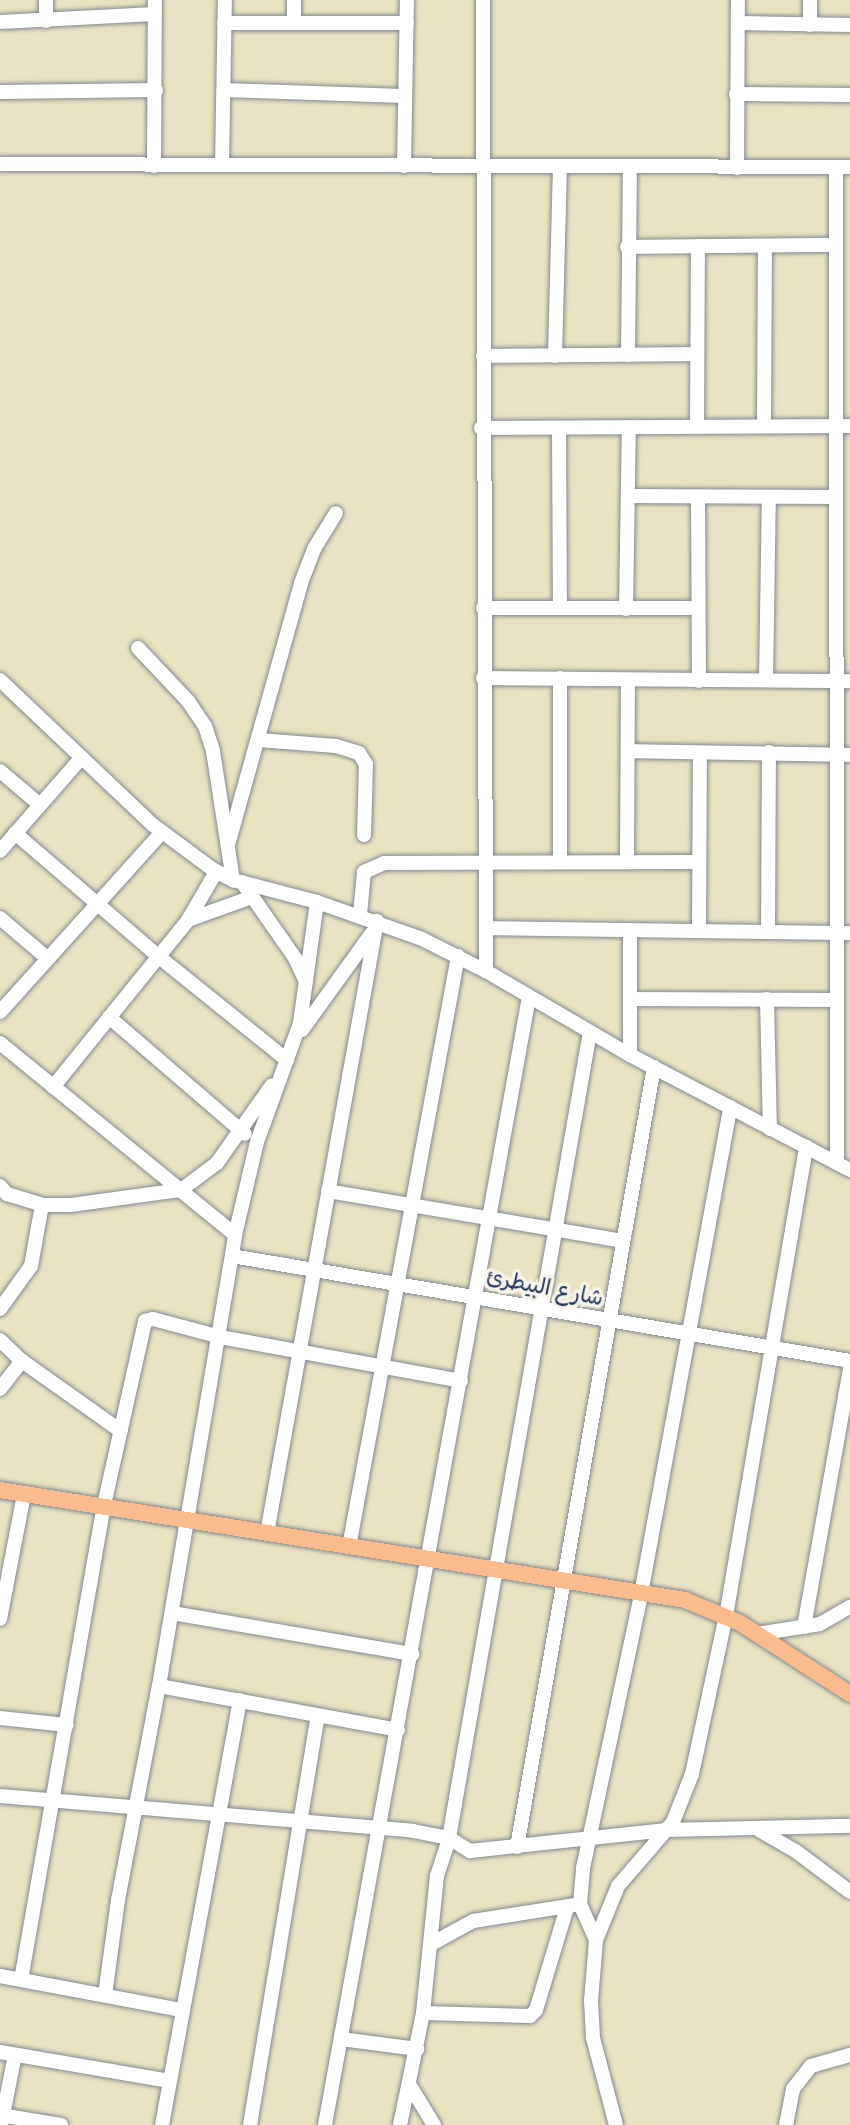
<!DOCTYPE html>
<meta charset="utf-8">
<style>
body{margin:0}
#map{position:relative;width:850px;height:2125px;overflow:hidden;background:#eae3c2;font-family:Sriracha,"Playpen Sans Arabic",sans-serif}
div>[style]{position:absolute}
.roads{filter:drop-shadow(0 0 2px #828990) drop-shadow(0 0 2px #828990)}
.minor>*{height:14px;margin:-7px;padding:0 7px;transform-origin:7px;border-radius:7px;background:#fff}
.major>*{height:16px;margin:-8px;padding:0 8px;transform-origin:8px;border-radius:8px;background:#fbbb8c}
span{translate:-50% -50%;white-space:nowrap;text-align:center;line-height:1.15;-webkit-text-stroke:7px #f7f3e8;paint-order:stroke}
.street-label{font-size:22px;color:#1b2f5e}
</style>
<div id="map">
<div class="roads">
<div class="minor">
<i style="left:483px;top:0;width:971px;rotate:89.82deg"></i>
<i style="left:46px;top:21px;width:21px;rotate:-90deg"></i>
<i style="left:0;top:22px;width:155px;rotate:-3deg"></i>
<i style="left:224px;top:23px;width:183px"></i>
<i style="left:294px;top:23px;width:23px;rotate:-90deg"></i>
<i style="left:738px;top:23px;width:112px;rotate:1deg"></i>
<i style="left:810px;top:25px;width:25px;rotate:-90deg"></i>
<i style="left:224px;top:90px;width:180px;rotate:1.9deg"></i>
<i style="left:0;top:92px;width:156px;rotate:-0.7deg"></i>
<i style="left:736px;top:94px;width:114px;rotate:0.5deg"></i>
<i style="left:0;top:164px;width:850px;rotate:0.2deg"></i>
<i style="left:222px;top:165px;width:165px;rotate:-89deg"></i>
<i style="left:154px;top:166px;width:166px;rotate:-89.7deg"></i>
<i style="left:404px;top:166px;width:166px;rotate:-89deg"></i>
<i style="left:836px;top:167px;width:996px;rotate:89.94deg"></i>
<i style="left:737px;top:168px;width:168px;rotate:-89.7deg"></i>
<i style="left:627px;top:247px;width:208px;rotate:-0.6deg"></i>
<i style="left:628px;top:355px;width:187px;rotate:-89.4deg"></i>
<i style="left:483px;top:356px;width:213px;rotate:-0.5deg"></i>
<i style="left:555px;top:356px;width:188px;rotate:-88.5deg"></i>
<i style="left:764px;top:425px;width:179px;rotate:-89.7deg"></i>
<i style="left:697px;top:426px;width:180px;rotate:-89.7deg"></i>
<i style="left:481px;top:428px;width:369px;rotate:-0.3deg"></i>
<i style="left:559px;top:428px;width:180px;rotate:89.7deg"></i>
<i style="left:628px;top:496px;width:207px;rotate:0.3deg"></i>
<i style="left:698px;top:497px;width:184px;rotate:89.7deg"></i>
<i style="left:483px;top:608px;width:215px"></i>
<i style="left:626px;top:609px;width:182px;rotate:-89.1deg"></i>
<i style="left:138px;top:648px;width:73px;rotate:46.7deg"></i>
<i style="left:188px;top:701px;width:30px;rotate:56deg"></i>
<i style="left:205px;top:726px;width:26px;rotate:72deg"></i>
<i style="left:213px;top:751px;width:131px;rotate:81.2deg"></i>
<i style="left:483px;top:678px;width:367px;rotate:0.5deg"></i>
<i style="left:560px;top:678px;width:183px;rotate:90deg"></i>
<i style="left:0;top:680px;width:211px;rotate:43.5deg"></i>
<i style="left:153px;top:825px;width:74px;rotate:36.7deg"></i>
<i style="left:212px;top:869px;width:24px;rotate:28deg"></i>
<i style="left:233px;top:880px;width:87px;rotate:14.7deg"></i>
<i style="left:317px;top:902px;width:109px;rotate:19.3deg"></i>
<i style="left:420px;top:938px;width:74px;rotate:26.6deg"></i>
<i style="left:486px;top:971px;width:167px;rotate:30.3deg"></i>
<i style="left:630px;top:1055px;width:248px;rotate:27.6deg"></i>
<i style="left:766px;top:680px;width:182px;rotate:-89.1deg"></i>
<i style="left:259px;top:740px;width:77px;rotate:4.5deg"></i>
<i style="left:336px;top:746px;width:24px;rotate:17deg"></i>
<i style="left:359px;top:753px;width:13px;rotate:58deg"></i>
<i style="left:366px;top:764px;width:71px;rotate:91.6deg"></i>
<i style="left:628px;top:751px;width:222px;rotate:1deg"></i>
<i style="left:0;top:771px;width:52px;rotate:40.4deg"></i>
<i style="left:15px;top:833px;width:189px;rotate:40.7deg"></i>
<i style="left:158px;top:956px;width:166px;rotate:38.9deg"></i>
<i style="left:228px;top:845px;width:272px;rotate:-74.4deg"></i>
<i style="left:301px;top:583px;width:36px;rotate:-69deg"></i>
<i style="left:314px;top:549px;width:42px;rotate:-58.6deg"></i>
<i style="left:0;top:851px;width:123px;rotate:-48.9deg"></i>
<i style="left:627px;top:862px;width:182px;rotate:-89.7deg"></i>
<i style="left:242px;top:882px;width:93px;rotate:55.1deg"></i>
<i style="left:295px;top:958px;width:26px;rotate:65deg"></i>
<i style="left:360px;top:915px;width:43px;rotate:-84.7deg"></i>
<i style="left:364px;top:872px;width:22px;rotate:-24deg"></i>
<i style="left:384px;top:863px;width:314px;rotate:-0.2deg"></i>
<i style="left:0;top:918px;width:62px;rotate:40.4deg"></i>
<i style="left:188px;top:920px;width:68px;rotate:-19.8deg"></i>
<i style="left:486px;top:928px;width:364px;rotate:0.8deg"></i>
<i style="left:699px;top:931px;width:178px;rotate:-89.7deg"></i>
<i style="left:768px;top:932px;width:180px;rotate:-89.7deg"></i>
<i style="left:630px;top:999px;width:207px;rotate:0.3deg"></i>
<i style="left:767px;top:999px;width:130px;rotate:88.7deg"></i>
<i style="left:0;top:1012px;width:242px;rotate:-48deg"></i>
<i style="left:109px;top:1017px;width:179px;rotate:40.7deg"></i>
<i style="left:302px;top:1030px;width:120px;rotate:-54.2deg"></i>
<i style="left:0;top:1043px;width:303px;rotate:39.2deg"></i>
<i style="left:630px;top:1055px;width:122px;rotate:-90deg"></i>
<i style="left:53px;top:1087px;width:215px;rotate:-51deg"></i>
<i style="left:188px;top:920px;width:56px;rotate:-59.7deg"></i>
<i style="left:0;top:1186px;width:11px;rotate:49deg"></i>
<i style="left:7px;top:1194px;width:37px;rotate:17deg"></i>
<i style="left:42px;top:1205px;width:29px"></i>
<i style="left:71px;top:1205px;width:111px;rotate:-7.8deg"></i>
<i style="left:181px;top:1190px;width:45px;rotate:-36.9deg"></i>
<i style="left:217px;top:1163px;width:95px;rotate:-54.8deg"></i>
<i style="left:328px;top:1191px;width:299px;rotate:9.6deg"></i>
<i style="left:232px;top:1256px;width:627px;rotate:9.64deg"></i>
<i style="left:0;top:1309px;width:53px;rotate:-54.2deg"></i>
<i style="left:31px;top:1266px;width:62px;rotate:-79.8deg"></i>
<i style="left:0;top:1340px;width:30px;rotate:44deg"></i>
<i style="left:22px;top:1361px;width:121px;rotate:35.3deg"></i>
<i style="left:0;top:1389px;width:36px;rotate:-52deg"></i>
<i style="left:267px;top:1533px;width:622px;rotate:-79.81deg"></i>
<i style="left:349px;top:1547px;width:601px;rotate:-79.55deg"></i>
<i style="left:172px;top:1613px;width:244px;rotate:9.7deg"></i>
<i style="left:0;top:1619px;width:127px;rotate:-79.1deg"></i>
<i style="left:804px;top:1627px;width:263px;rotate:-79.9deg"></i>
<i style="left:757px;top:1634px;width:64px;rotate:-9deg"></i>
<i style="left:820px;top:1624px;width:34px;rotate:-30deg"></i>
<i style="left:159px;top:1686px;width:243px;rotate:10.4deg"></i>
<i style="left:0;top:1718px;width:67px;rotate:6deg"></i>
<i style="left:0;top:1796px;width:414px;rotate:4.8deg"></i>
<i style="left:413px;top:1831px;width:37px;rotate:11deg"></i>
<i style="left:449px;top:1838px;width:25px;rotate:32deg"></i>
<i style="left:470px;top:1851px;width:198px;rotate:-6.1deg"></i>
<i style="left:667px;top:1830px;width:183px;rotate:-1.3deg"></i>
<i style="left:759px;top:1830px;width:44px;rotate:30.1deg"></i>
<i style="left:797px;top:1852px;width:66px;rotate:37deg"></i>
<i style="left:517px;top:1847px;width:792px;rotate:-80.04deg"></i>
<i style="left:596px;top:1940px;width:39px;rotate:-114deg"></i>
<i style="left:580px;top:1904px;width:36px;rotate:-85deg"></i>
<i style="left:583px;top:1868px;width:280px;rotate:-78deg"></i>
<i style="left:641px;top:1594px;width:495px;rotate:-79.6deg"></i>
<i style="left:433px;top:1943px;width:46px;rotate:-28.8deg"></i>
<i style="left:473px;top:1921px;width:102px;rotate:-9deg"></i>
<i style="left:0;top:1976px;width:185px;rotate:10.6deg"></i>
<i style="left:21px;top:1980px;width:482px;rotate:-80.1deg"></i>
<i style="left:104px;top:1505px;width:189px;rotate:-77.4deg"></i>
<i style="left:145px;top:1321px;width:8px;rotate:-14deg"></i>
<i style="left:153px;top:1319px;width:69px;rotate:15deg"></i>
<i style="left:220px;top:1337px;width:245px;rotate:10.3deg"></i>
<i style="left:105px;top:1995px;width:96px;rotate:-82.2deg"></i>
<i style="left:118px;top:1900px;width:218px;rotate:-79.2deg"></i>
<i style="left:159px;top:1686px;width:457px;rotate:-80.4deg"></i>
<i style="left:235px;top:1235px;width:96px;rotate:-76.7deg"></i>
<i style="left:257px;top:1142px;width:127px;rotate:-70.1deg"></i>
<i style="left:300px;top:1023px;width:122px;rotate:-82deg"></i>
<i style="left:423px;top:2013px;width:107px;rotate:1.6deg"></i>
<i style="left:530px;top:2016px;width:8px;rotate:-45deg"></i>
<i style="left:536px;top:2010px;width:108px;rotate:-73.2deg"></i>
<i style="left:341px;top:2039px;width:77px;rotate:7.5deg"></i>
<i style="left:0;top:2052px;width:172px;rotate:9.7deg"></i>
<i style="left:409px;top:2084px;width:48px;rotate:58.6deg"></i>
<i style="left:0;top:2115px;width:62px;rotate:9.3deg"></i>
<i style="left:1px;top:2125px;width:71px;rotate:-78.7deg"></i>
<i style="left:162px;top:2125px;width:432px;rotate:-79.6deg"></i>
<i style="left:250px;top:2125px;width:415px;rotate:-80.6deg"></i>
<i style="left:325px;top:2125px;width:1146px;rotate:-79.75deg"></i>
<i style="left:400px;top:2125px;width:114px;rotate:-78.4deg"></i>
<i style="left:423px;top:2013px;width:138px;rotate:-84.2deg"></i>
<i style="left:437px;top:1876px;width:40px;rotate:-72deg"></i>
<i style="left:449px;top:1838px;width:818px;rotate:-80.08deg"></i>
<i style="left:616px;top:2125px;width:90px;rotate:-104.8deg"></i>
<i style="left:593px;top:2038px;width:37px;rotate:-93deg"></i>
<i style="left:591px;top:2001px;width:61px;rotate:-85.3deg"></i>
<i style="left:596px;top:1940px;width:58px;rotate:-67.8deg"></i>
<i style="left:618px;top:1886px;width:84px;rotate:-49.3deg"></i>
<i style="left:673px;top:1822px;width:52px;rotate:-68.4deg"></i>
<i style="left:692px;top:1774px;width:162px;rotate:-77.9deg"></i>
<i style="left:726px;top:1616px;width:476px;rotate:-80.3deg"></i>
<i style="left:786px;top:2125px;width:37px;rotate:-79deg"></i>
<i style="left:793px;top:2089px;width:29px;rotate:-52deg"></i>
<i style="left:811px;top:2066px;width:41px;rotate:-15.8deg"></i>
</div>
<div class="major">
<i style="left:0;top:1490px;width:694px;rotate:9.12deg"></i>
<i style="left:685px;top:1600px;width:60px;rotate:22.7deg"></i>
<i style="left:740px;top:1623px;width:131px;rotate:32.8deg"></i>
</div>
</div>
<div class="street-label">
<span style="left:545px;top:1287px;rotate:11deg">شارع البيطرئ</span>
</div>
</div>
